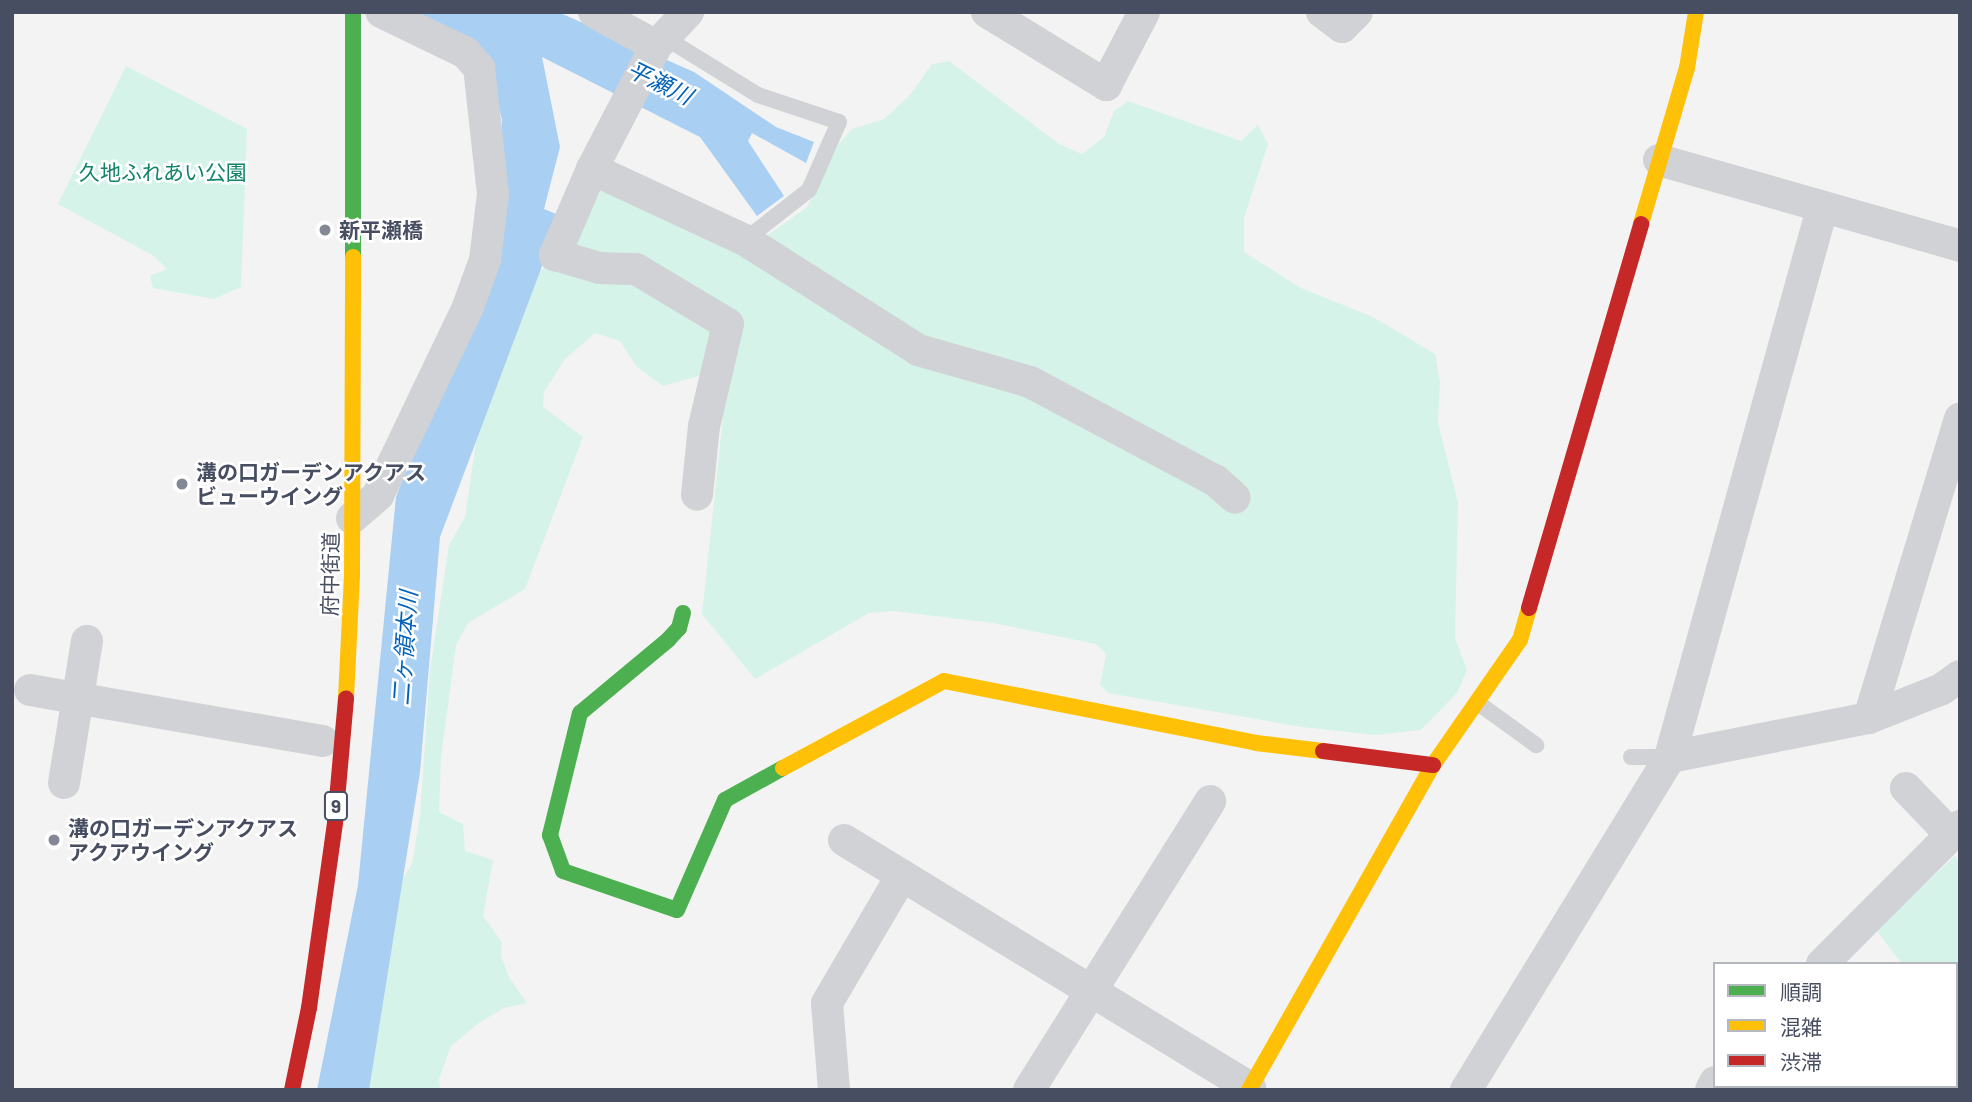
<!DOCTYPE html>
<meta charset="utf-8">
<style>
body{margin:0}
#map{position:relative;width:1972px;height:1102px;overflow:hidden;background:#f3f3f3;font-family:Barlow,"Noto Sans JP",sans-serif}
div>[style]{position:absolute}
.green>*{inset:0;background:#d6f3e9}
.water>*{inset:0;background:#a9cff3}
.lane>*{height:16px;margin:-8px;padding:0 8px;transform-origin:8px;border-radius:8px;background:#d1d2d6}
.street>*{height:32px;margin:-16px;padding:0 16px;transform-origin:16px;border-radius:16px;background:#d1d2d6}
.fast>*{height:16px;margin:-8px;padding:0 8px;transform-origin:8px;border-radius:8px;background:#4caf50}
.slow>*{height:16px;margin:-8px;padding:0 8px;transform-origin:8px;border-radius:8px;background:#ffc107}
.jam>*{height:16px;margin:-8px;padding:0 8px;transform-origin:8px;border-radius:8px;background:#c62828}
.dots>*{width:19px;height:19px;translate:-50% -50%;box-sizing:border-box;border:4px solid #fff;border-radius:50%}
span{translate:-50% -50%;white-space:nowrap;text-align:center;line-height:1.15;-webkit-text-stroke:5px #fff;paint-order:stroke}
.shield-label span{padding:2px 5px;background:#fff;border:2px solid;border-radius:5px;-webkit-text-stroke-width:0}
.shield-label{font-size:19px;color:#484e61;font-weight:700}
.park-label{font-size:21px;color:#118469}
.poi-label{font-size:21px;color:#484e61;font-weight:700}
.left{translate:0 -50%;text-align:left}
.street-label{font-size:21px;color:#484e61}
.water-label{font-size:23px;color:#0262ba;font-style:italic}
.frame{position:absolute;inset:0;border:14px solid #484e61;pointer-events:none}
.legend{position:absolute;left:1713px;top:962px;width:245px;height:126px;box-sizing:border-box;background:#fff;border:2px solid #b6b8c0;margin:0;padding:9px 12px;list-style:none;font-size:21px;color:#484e61}
.legend li{display:flex;align-items:center;gap:14px;height:35px}
.legend b{width:35px;border:2px solid #b6b8c0}
</style>
<div id="map">
<div class="green">
<i style="clip-path:polygon(949px 61px,1059px 144px,1082px 154px,1104px 137px,1114px 111px,1128px 101px,1241px 141px,1258px 125px,1268px 144px,1244px 218px,1244px 252px,1301px 288px,1373px 317px,1435px 354px,1440px 382px,1438px 423px,1458px 503px,1455px 638px,1467px 670px,1457px 693px,1421px 730px,1375px 735px,1302px 727px,1108px 693px,1100px 685px,1106px 654px,1096px 644px,993px 623px,893px 611px,869px 613px,755px 679px,702px 614px,727px 379px,699px 376px,663px 386px,637px 367px,620px 341px,595px 333px,565px 359px,544px 392px,543px 407px,583px 437px,525px 589px,468px 623px,456px 645px,441px 758px,439px 812px,463px 824px,465px 851px,493px 860px,483px 916px,502px 942px,501px 956px,509px 977px,527px 1003px,504px 1008px,480px 1022px,451px 1046px,439px 1079px,440px 1090px,356px 1090px,390px 898px,412px 864px,420px 816px,430px 670px,449px 545px,465px 517px,477px 435px,534px 277px,571px 243px,601px 191px,626px 199px,740px 255px,807px 207px,838px 145px,852px 129px,884px 119px,910px 95px,932px 64px)"></i>
<i style="clip-path:polygon(126px 66px,247px 129px,241px 287px,214px 299px,153px 288px,150px 276px,167px 269px,154px 256px,58px 204px)"></i>
<i style="clip-path:polygon(1955px 856px,1960px 863px,1960px 1042px,1956px 964px,1902px 964px,1876px 930px)"></i>
</div>
<div class="water">
<i style="clip-path:polygon(405px 12px,558px 12px,694px 72px,776px 127px,814px 142px,806px 163px,752px 133px,748px 141px,784px 196px,757px 216px,700px 137px,542px 57px,560px 147px,544px 209px,561px 216px,440px 537px,420px 772px,369px 1090px,317px 1090px,358px 885px,396px 497px,496px 238px,502px 120px,487px 59px)"></i>
</div>
<div class="lane">
<i style="left:664px;top:37px;width:110px;rotate:31.7deg"></i>
<i style="left:758px;top:95px;width:85px;rotate:18.4deg"></i>
<i style="left:839px;top:122px;width:74px;rotate:113.8deg"></i>
<i style="left:809px;top:190px;width:81px;rotate:142deg"></i>
<i style="left:1478px;top:703px;width:72px;rotate:35.9deg"></i>
<i style="left:1631px;top:757px;width:39px"></i>
</div>
<div class="street">
<i style="left:594px;top:12px;width:71px;rotate:28.7deg"></i>
<i style="left:656px;top:46px;width:47px;rotate:-46.7deg"></i>
<i style="left:987px;top:12px;width:140px;rotate:31.5deg"></i>
<i style="left:1106px;top:85px;width:82px;rotate:-62.5deg"></i>
<i style="left:1322px;top:12px;width:25px;rotate:37deg"></i>
<i style="left:1342px;top:27px;width:21px;rotate:-45deg"></i>
<i style="left:656px;top:46px;width:139px;rotate:117.5deg"></i>
<i style="left:592px;top:169px;width:94px;rotate:113.3deg"></i>
<i style="left:555px;top:255px;width:47px;rotate:16.1deg"></i>
<i style="left:600px;top:268px;width:36px;rotate:2deg"></i>
<i style="left:636px;top:269px;width:107px;rotate:30.9deg"></i>
<i style="left:728px;top:324px;width:105px;rotate:103.2deg"></i>
<i style="left:704px;top:426px;width:69px;rotate:95.8deg"></i>
<i style="left:1659px;top:160px;width:313px;rotate:15.9deg"></i>
<i style="left:592px;top:169px;width:169px;rotate:24.9deg"></i>
<i style="left:745px;top:240px;width:205px;rotate:32.4deg"></i>
<i style="left:918px;top:350px;width:116px;rotate:15.9deg"></i>
<i style="left:1030px;top:382px;width:211px;rotate:28deg"></i>
<i style="left:1216px;top:481px;width:25px;rotate:42deg"></i>
<i style="left:352px;top:518px;width:35px;rotate:-41deg"></i>
<i style="left:378px;top:495px;width:208px;rotate:-64.4deg"></i>
<i style="left:468px;top:307px;width:50px;rotate:-70.1deg"></i>
<i style="left:485px;top:260px;width:66px;rotate:-83.1deg"></i>
<i style="left:493px;top:194px;width:127px;rotate:-96.3deg"></i>
<i style="left:479px;top:68px;width:20px;rotate:-131deg"></i>
<i style="left:466px;top:53px;width:94px;rotate:-154.2deg"></i>
<i style="left:30px;top:690px;width:297px;rotate:9.9deg"></i>
<i style="left:1869px;top:718px;width:313px;rotate:-73.1deg"></i>
<i style="left:1670px;top:757px;width:203px;rotate:-11.1deg"></i>
<i style="left:1869px;top:718px;width:79px;rotate:-21.7deg"></i>
<i style="left:1942px;top:689px;width:22px;rotate:-36deg"></i>
<i style="left:64px;top:783px;width:144px;rotate:-80.8deg"></i>
<i style="left:1906px;top:788px;width:65px;rotate:46.2deg"></i>
<i style="left:844px;top:840px;width:476px;rotate:31.4deg"></i>
<i style="left:1822px;top:964px;width:195px;rotate:-45deg"></i>
<i style="left:834px;top:1090px;width:87px;rotate:-94.6deg"></i>
<i style="left:827px;top:1003px;width:148px;rotate:-59.6deg"></i>
<i style="left:1029px;top:1090px;width:341px;rotate:-57.9deg"></i>
<i style="left:1466px;top:1090px;width:391px;rotate:-58.5deg"></i>
<i style="left:1670px;top:757px;width:569px;rotate:-74.5deg"></i>
<i style="left:1711px;top:1090px;width:9px;rotate:-63deg"></i>
</div>
<div class="fast">
<i style="left:353px;top:257px;width:245px;rotate:-90deg"></i>
<i style="left:683px;top:613px;width:16px;rotate:105deg"></i>
<i style="left:679px;top:628px;width:16px;rotate:133deg"></i>
<i style="left:668px;top:640px;width:114px;rotate:140.3deg"></i>
<i style="left:580px;top:713px;width:126px;rotate:103.8deg"></i>
<i style="left:550px;top:835px;width:38px;rotate:70deg"></i>
<i style="left:563px;top:871px;width:120px;rotate:18.9deg"></i>
<i style="left:677px;top:910px;width:120px;rotate:-66.4deg"></i>
<i style="left:725px;top:800px;width:66px;rotate:-28.9deg"></i>
</div>
<div class="slow">
<i style="left:1641px;top:224px;width:163px;rotate:-73.6deg"></i>
<i style="left:1687px;top:68px;width:57px;rotate:-80.9deg"></i>
<i style="left:346px;top:698px;width:122px;rotate:-87.2deg"></i>
<i style="left:352px;top:576px;width:319px;rotate:-89.8deg"></i>
<i style="left:783px;top:768px;width:183px;rotate:-28.4deg"></i>
<i style="left:944px;top:681px;width:318px;rotate:11.2deg"></i>
<i style="left:1256px;top:743px;width:67px;rotate:6.8deg"></i>
<i style="left:1249px;top:1090px;width:373px;rotate:-60.5deg"></i>
<i style="left:1433px;top:765px;width:152px;rotate:-55.2deg"></i>
<i style="left:1520px;top:640px;width:33px;rotate:-74deg"></i>
</div>
<div class="jam">
<i style="left:1529px;top:608px;width:400px;rotate:-73.7deg"></i>
<i style="left:1323px;top:751px;width:111px;rotate:7.3deg"></i>
<i style="left:292px;top:1090px;width:84px;rotate:-78.3deg"></i>
<i style="left:309px;top:1008px;width:188px;rotate:-82deg"></i>
<i style="left:335px;top:822px;width:124px;rotate:-84.9deg"></i>
</div>
<div class="dots">
<i style="left:325px;top:230px;background:#848894"></i>
<i style="left:182px;top:484px;background:#848894"></i>
<i style="left:54px;top:840px;background:#848894"></i>
</div>
<div class="shield-label">
<span style="left:336px;top:806px">9</span>
</div>
<div class="park-label">
<span style="left:163px;top:172px">久地ふれあい公園</span>
</div>
<div class="poi-label">
<span class="left" style="left:339px;top:230px">新平瀬橋</span>
<span class="left" style="left:196px;top:484px">溝の口ガーデンアクアス<br>ビューウイング</span>
<span class="left" style="left:68px;top:840px">溝の口ガーデンアクアス<br>アクアウイング</span>
</div>
<div class="street-label">
<span style="left:330px;top:574px;rotate:-89deg">府中街道</span>
</div>
<div class="water-label">
<span style="left:660px;top:82px;rotate:26deg">平瀬川</span>
<span style="left:404px;top:648px;rotate:-86deg">二ヶ領本川</span>
</div>
<div class="frame"></div>
<ul class="legend">
<li><b style="height:9px;background:#4caf50"></b>順調</li>
<li><b style="height:9px;background:#ffc107"></b>混雑</li>
<li><b style="height:9px;background:#c62828"></b>渋滞</li>
</ul>
</div>
